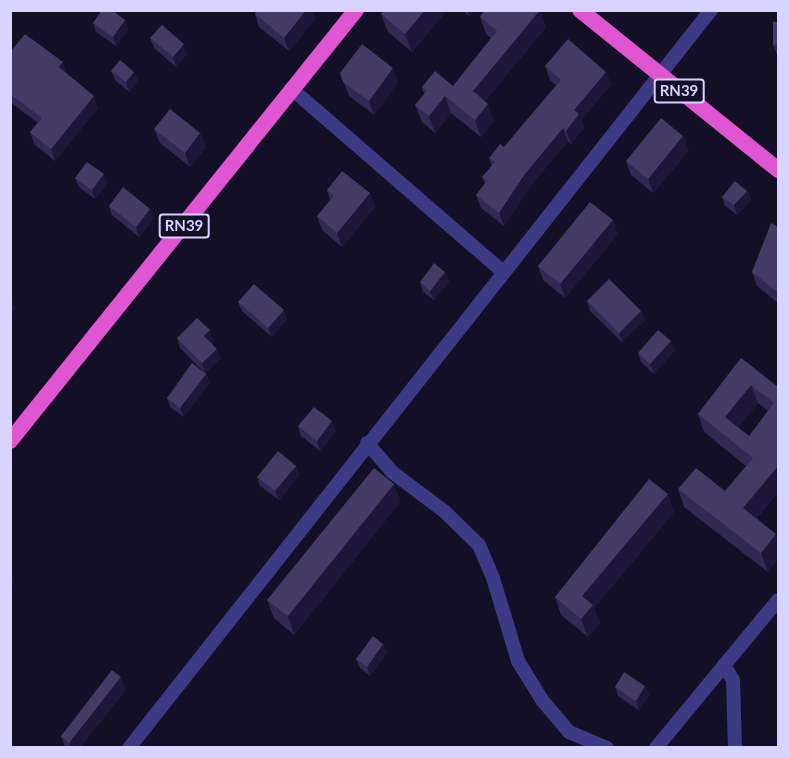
<!DOCTYPE html>
<style>
body{margin:0}
#map{position:relative;width:789px;height:758px;overflow:hidden;background:#130f26;font-family:Lato,sans-serif}
div>[style]{position:absolute}
.minor>*{height:14px;margin:-7px;padding:0 7px;transform-origin:7px;border-radius:7px;background:#3d3a85}
.trunk>*{height:16px;margin:-8px;padding:0 8px;transform-origin:8px;border-radius:8px;background:#e055d1}
.wall>*{inset:0;background:#312854}
.shaded-wall>*{inset:0;background:#1d163a}
.building>*{inset:0;background:#433a66}
span{translate:-50% -50%;white-space:nowrap;text-align:center;line-height:1.15;-webkit-text-stroke:5px #130f26;paint-order:stroke}
.shield-label span{padding:2px 4px;background:#130f26;border:2px solid;border-radius:4px;-webkit-text-stroke-width:0}
.shield-label{font-size:15px;color:#d9d4ff;font-weight:700}
.frame{position:absolute;inset:0;border:12px solid #d9d4ff;pointer-events:none}
</style>
<div id="map">
<div class="minor">
<i style="left:293px;top:90px;width:278px;rotate:40.9deg"></i>
<i style="left:367px;top:443px;width:38px;rotate:49deg"></i>
<i style="left:392px;top:472px;width:65px;rotate:36.9deg"></i>
<i style="left:444px;top:511px;width:49px;rotate:44.2deg"></i>
<i style="left:479px;top:545px;width:36px;rotate:67deg"></i>
<i style="left:493px;top:578px;width:87px;rotate:73.2deg"></i>
<i style="left:518px;top:661px;width:46px;rotate:58.4deg"></i>
<i style="left:542px;top:700px;width:42px;rotate:49.8deg"></i>
<i style="left:569px;top:732px;width:41px;rotate:22.8deg"></i>
<i style="left:724px;top:665px;width:17px;rotate:59deg"></i>
<i style="left:733px;top:680px;width:68px;rotate:88.3deg"></i>
<i style="left:129px;top:748px;width:940px;rotate:-51.74deg"></i>
<i style="left:656px;top:748px;width:192px;rotate:-50.5deg"></i>
</div>
<div class="trunk">
<i style="left:580px;top:10px;width:255px;rotate:38.9deg"></i>
<i style="left:10px;top:441px;width:553px;rotate:-51.24deg"></i>
</div>
<div class="wall">
<i style="clip-path:polygon(257px 10px,312px 10px,315px 19px,289px 51px,259px 27px,255px 14px)"></i>
<i style="clip-path:polygon(447px 10px,412px 52px,388px 32px,381px 14px)"></i>
<i style="clip-path:polygon(462px 10px,474px 10px,469px 16px)"></i>
<i style="clip-path:polygon(480px 17px,546px 27px,485px 101px,494px 121px,481px 137px,451px 113px,435px 133px,422px 122px,415px 105px,424px 94px,422px 87px,453px 86px,491px 38px,486px 34px)"></i>
<i style="clip-path:polygon(125px 20px,128px 30px,116px 46px,96px 32px,93px 23px)"></i>
<i style="clip-path:polygon(778px 22px,778px 55px,777px 55px,773px 45px)"></i>
<i style="clip-path:polygon(150px 38px,187px 54px,176px 67px,154px 48px)"></i>
<i style="clip-path:polygon(10px 52px,67px 74px,98px 108px,55px 161px,34px 144px,30px 132px,38px 123px,10px 102px)"></i>
<i style="clip-path:polygon(545px 66px,606px 72px,611px 85px,581px 120px,584px 128px,571px 144px,568px 141px,529px 188px,504px 226px,481px 208px,476px 195px,485px 184px,482px 177px,492px 166px,489px 158px,504px 147px,556px 85px,550px 80px)"></i>
<i style="clip-path:polygon(111px 71px,134px 72px,138px 81px,129px 92px,115px 80px)"></i>
<i style="clip-path:polygon(340px 73px,398px 82px,374px 115px,349px 96px)"></i>
<i style="clip-path:polygon(154px 129px,200px 133px,206px 147px,190px 167px,160px 143px)"></i>
<i style="clip-path:polygon(689px 150px,653px 193px,631px 175px,626px 161px)"></i>
<i style="clip-path:polygon(75px 178px,107px 183px,95px 199px,79px 187px)"></i>
<i style="clip-path:polygon(327px 190px,370px 193px,375px 207px,342px 247px,322px 230px,317px 216px,330px 200px)"></i>
<i style="clip-path:polygon(747px 191px,751px 200px,737px 215px,725px 206px,722px 197px)"></i>
<i style="clip-path:polygon(109px 206px,150px 209px,154px 218px,139px 237px,112px 215px)"></i>
<i style="clip-path:polygon(778px 227px,778px 303px,757px 286px,752px 272px)"></i>
<i style="clip-path:polygon(618px 234px,565px 298px,543px 280px,538px 266px)"></i>
<i style="clip-path:polygon(445px 272px,449px 282px,434px 300px,423px 292px,420px 282px)"></i>
<i style="clip-path:polygon(587px 301px,641px 311px,645px 320px,622px 342px,590px 311px)"></i>
<i style="clip-path:polygon(238px 302px,287px 319px,272px 337px,242px 311px)"></i>
<i style="clip-path:polygon(177px 338px,213px 340px,211px 342px,221px 358px,205px 373px,180px 348px)"></i>
<i style="clip-path:polygon(675px 350px,654px 374px,641px 362px,638px 353px)"></i>
<i style="clip-path:polygon(evenodd,741px 358px,778px 387px,778px 492px,757px 518px,778px 541px,778px 558px,768px 572px,684px 507px,678px 489px,725px 491px,746px 466px,704px 432px,698px 414px,741px 358px,758px 403px,768px 411px,749px 436px,738px 427px,758px 403px)"></i>
<i style="clip-path:polygon(206px 374px,209px 383px,184px 417px,170px 407px,167px 398px)"></i>
<i style="clip-path:polygon(298px 426px,336px 431px,320px 451px,301px 436px)"></i>
<i style="clip-path:polygon(296px 466px,299px 475px,279px 500px,260px 486px,257px 477px)"></i>
<i style="clip-path:polygon(394px 484px,400px 502px,294px 635px,274px 618px,267px 600px)"></i>
<i style="clip-path:polygon(674px 512px,594px 608px,600px 623px,588px 637px,561px 615px,555px 597px)"></i>
<i style="clip-path:polygon(383px 644px,387px 653px,370px 676px,360px 668px,356px 659px)"></i>
<i style="clip-path:polygon(645px 686px,649px 695px,639px 710px,618px 696px,615px 687px)"></i>
<i style="clip-path:polygon(126px 690px,80px 747px,65px 747px,61px 736px)"></i>
</div>
<div class="shaded-wall">
<i style="clip-path:polygon(306px 10px,312px 10px,315px 19px,289px 51px,284px 38px)"></i>
<i style="clip-path:polygon(425px 10px,447px 10px,412px 52px,405px 34px)"></i>
<i style="clip-path:polygon(467px 10px,474px 10px,469px 16px)"></i>
<i style="clip-path:polygon(540px 10px,546px 27px,479px 108px,473px 91px)"></i>
<i style="clip-path:polygon(125px 20px,128px 30px,116px 46px,113px 37px)"></i>
<i style="clip-path:polygon(184px 44px,187px 54px,176px 67px,173px 57px)"></i>
<i style="clip-path:polygon(63px 62px,67px 74px,59px 67px)"></i>
<i style="clip-path:polygon(393px 68px,398px 82px,374px 115px,369px 101px)"></i>
<i style="clip-path:polygon(134px 72px,138px 81px,129px 92px,126px 82px)"></i>
<i style="clip-path:polygon(606px 72px,611px 85px,581px 120px,584px 128px,571px 144px,566px 131px,574px 110px)"></i>
<i style="clip-path:polygon(94px 96px,98px 108px,55px 161px,51px 149px)"></i>
<i style="clip-path:polygon(445px 96px,451px 113px,435px 133px,429px 116px)"></i>
<i style="clip-path:polygon(488px 104px,494px 121px,481px 137px,475px 120px)"></i>
<i style="clip-path:polygon(563px 128px,568px 141px,529px 188px,504px 226px,499px 213px,524px 175px)"></i>
<i style="clip-path:polygon(200px 133px,206px 147px,190px 167px,185px 153px)"></i>
<i style="clip-path:polygon(683px 136px,689px 150px,653px 193px,648px 179px)"></i>
<i style="clip-path:polygon(104px 174px,107px 183px,95px 199px,92px 190px)"></i>
<i style="clip-path:polygon(747px 191px,751px 200px,737px 215px,734px 205px)"></i>
<i style="clip-path:polygon(370px 193px,375px 207px,342px 247px,337px 233px)"></i>
<i style="clip-path:polygon(150px 209px,154px 218px,139px 237px,136px 227px)"></i>
<i style="clip-path:polygon(613px 220px,618px 234px,565px 298px,560px 284px)"></i>
<i style="clip-path:polygon(445px 272px,449px 282px,434px 300px,430px 291px)"></i>
<i style="clip-path:polygon(12px 300px,16px 309px,10px 316px,10px 302px)"></i>
<i style="clip-path:polygon(284px 310px,287px 319px,272px 337px,268px 328px)"></i>
<i style="clip-path:polygon(641px 311px,645px 320px,622px 342px,619px 333px)"></i>
<i style="clip-path:polygon(210px 330px,213px 340px,208px 345px,204px 336px)"></i>
<i style="clip-path:polygon(671px 341px,675px 350px,654px 374px,650px 364px)"></i>
<i style="clip-path:polygon(217px 349px,221px 358px,205px 373px,202px 363px)"></i>
<i style="clip-path:polygon(206px 374px,209px 383px,184px 417px,180px 408px)"></i>
<i style="clip-path:polygon(751px 385px,758px 403px,732px 435px,725px 417px)"></i>
<i style="clip-path:polygon(332px 421px,336px 431px,320px 451px,317px 441px)"></i>
<i style="clip-path:polygon(296px 466px,299px 475px,279px 500px,275px 491px)"></i>
<i style="clip-path:polygon(778px 466px,778px 492px,750px 526px,743px 508px)"></i>
<i style="clip-path:polygon(394px 484px,400px 502px,294px 635px,288px 616px)"></i>
<i style="clip-path:polygon(668px 494px,674px 512px,594px 608px,600px 623px,588px 637px,581px 619px,582px 596px)"></i>
<i style="clip-path:polygon(776px 534px,778px 541px,778px 558px,768px 572px,761px 553px)"></i>
<i style="clip-path:polygon(12px 572px,15px 582px,10px 587px,10px 574px)"></i>
<i style="clip-path:polygon(383px 644px,387px 653px,370px 676px,367px 667px)"></i>
<i style="clip-path:polygon(121px 677px,126px 690px,80px 747px,71px 747px,69px 743px)"></i>
<i style="clip-path:polygon(645px 686px,649px 695px,639px 710px,636px 701px)"></i>
</div>
<div class="building">
<i style="clip-path:polygon(102px 10px,112px 10px,125px 20px,113px 37px,93px 23px)"></i>
<i style="clip-path:polygon(257px 10px,306px 10px,284px 38px,255px 14px)"></i>
<i style="clip-path:polygon(384px 10px,425px 10px,405px 34px,381px 14px)"></i>
<i style="clip-path:polygon(485px 10px,540px 10px,473px 91px,488px 104px,475px 120px,445px 96px,429px 116px,415px 105px,427px 91px,422px 87px,435px 71px,453px 86px,497px 31px,480px 17px)"></i>
<i style="clip-path:polygon(773px 22px,778px 22px,778px 45px,773px 45px)"></i>
<i style="clip-path:polygon(162px 25px,184px 44px,173px 57px,150px 38px)"></i>
<i style="clip-path:polygon(25px 34px,63px 62px,59px 67px,94px 96px,51px 149px,30px 132px,42px 118px,10px 94px,10px 52px)"></i>
<i style="clip-path:polygon(568px 39px,606px 72px,574px 110px,579px 114px,566px 131px,563px 128px,524px 175px,499px 213px,476px 195px,487px 181px,482px 177px,495px 162px,489px 158px,500px 144px,504px 147px,561px 80px,545px 66px)"></i>
<i style="clip-path:polygon(362px 44px,393px 68px,369px 101px,343px 82px,340px 73px)"></i>
<i style="clip-path:polygon(120px 60px,134px 72px,126px 82px,111px 71px)"></i>
<i style="clip-path:polygon(170px 109px,200px 133px,185px 153px,154px 129px)"></i>
<i style="clip-path:polygon(661px 118px,683px 136px,648px 179px,626px 161px)"></i>
<i style="clip-path:polygon(87px 162px,104px 174px,92px 190px,75px 178px)"></i>
<i style="clip-path:polygon(342px 171px,370px 193px,337px 233px,317px 216px,334px 196px,327px 190px)"></i>
<i style="clip-path:polygon(735px 181px,747px 191px,734px 205px,722px 197px)"></i>
<i style="clip-path:polygon(123px 187px,150px 209px,136px 227px,109px 206px)"></i>
<i style="clip-path:polygon(590px 202px,613px 220px,560px 284px,538px 266px)"></i>
<i style="clip-path:polygon(771px 223px,778px 227px,778px 289px,776px 291px,752px 272px)"></i>
<i style="clip-path:polygon(434px 263px,445px 272px,430px 291px,420px 282px)"></i>
<i style="clip-path:polygon(609px 279px,641px 311px,619px 333px,587px 301px)"></i>
<i style="clip-path:polygon(254px 284px,284px 310px,268px 328px,238px 302px)"></i>
<i style="clip-path:polygon(197px 318px,210px 330px,204px 336px,217px 349px,202px 363px,177px 338px)"></i>
<i style="clip-path:polygon(658px 330px,671px 341px,650px 364px,638px 353px)"></i>
<i style="clip-path:polygon(evenodd,741px 358px,778px 387px,778px 466px,743px 508px,776px 534px,761px 553px,678px 489px,696px 468px,725px 491px,753px 458px,698px 414px,741px 358px,751px 385px,774px 403px,749px 436px,725px 417px,751px 385px)"></i>
<i style="clip-path:polygon(192px 363px,206px 374px,180px 408px,167px 398px)"></i>
<i style="clip-path:polygon(314px 407px,332px 421px,317px 441px,298px 426px)"></i>
<i style="clip-path:polygon(278px 451px,296px 466px,275px 491px,257px 477px)"></i>
<i style="clip-path:polygon(374px 468px,394px 484px,288px 616px,267px 600px)"></i>
<i style="clip-path:polygon(649px 479px,668px 494px,582px 596px,593px 605px,581px 619px,555px 597px)"></i>
<i style="clip-path:polygon(373px 636px,383px 644px,367px 667px,356px 659px)"></i>
<i style="clip-path:polygon(112px 670px,121px 677px,69px 743px,61px 736px)"></i>
<i style="clip-path:polygon(624px 672px,645px 686px,636px 701px,615px 687px)"></i>
</div>
<div class="shield-label">
<span style="left:679px;top:91px">RN39</span>
<span style="left:184px;top:226px">RN39</span>
</div>
<div class="frame"></div>
</div>
